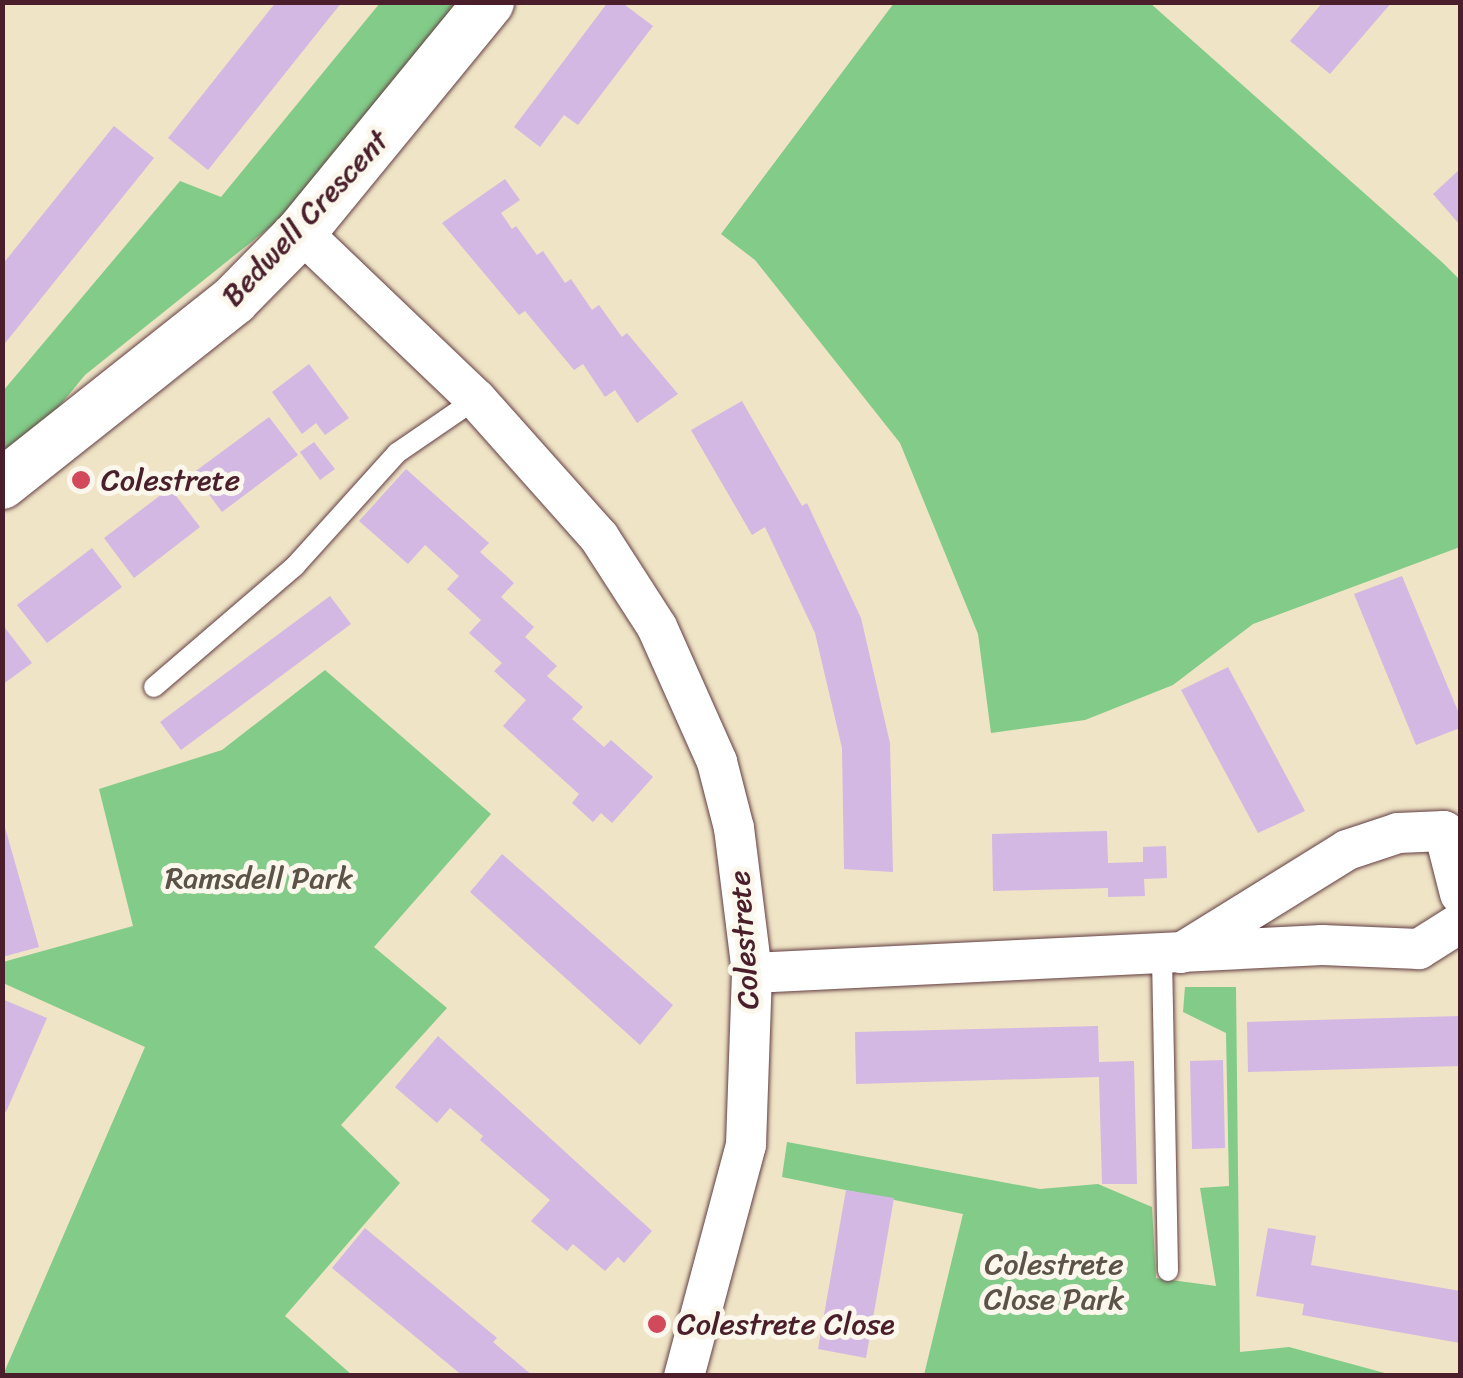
<!DOCTYPE html>
<style>
body{margin:0}
#map{position:relative;width:1463px;height:1378px;overflow:hidden;background:#efe4c6;font-family:Sriracha,sans-serif}
div>[style]{position:absolute}
.green>*{inset:0;background:#82cb88}
.building>*{inset:0;background:#d2b8e2}
.roads{filter:drop-shadow(0 0 2px #633d42) drop-shadow(0 0 2px #633d42)}
.service>*{height:20px;margin:-10px;padding:0 10px;transform-origin:10px;border-radius:10px;background:#fff}
.minor>*{height:40px;margin:-20px;padding:0 20px;transform-origin:20px;border-radius:20px;background:#fff}
.tertiary>*{height:50px;margin:-25px;padding:0 25px;transform-origin:25px;border-radius:25px;background:#fff}
.dots>*{width:28px;height:28px;translate:-50% -50%;box-sizing:border-box;border:5px solid #fbf7ec;border-radius:50%}
span{translate:-50% -50%;white-space:nowrap;text-align:center;line-height:1.15;-webkit-text-stroke:10px #fbf7ec;paint-order:stroke}
.street-label{font-size:30px;color:#4a1f2b}
.poi-label{font-size:30px;color:#4a1f2b}
.left{translate:0 -50%;text-align:left}
.park-label{font-size:30px;color:#5b5347}
.frame{position:absolute;inset:0;border:5px solid #4a1f2b;pointer-events:none}
</style>
<div id="map">
<div class="green">
<i style="clip-path:polygon(380px 3px,460px 3px,285px 215px,85px 375px,38px 432px,3px 457px,3px 391px,180px 181px,221px 197px)"></i>
<i style="clip-path:polygon(894px 3px,1150px 3px,1443px 263px,1460px 280px,1460px 547px,1253px 624px,1173px 685px,1085px 720px,991px 733px,978px 634px,900px 443px,755px 260px,721px 234px)"></i>
<i style="clip-path:polygon(325px 670px,491px 814px,374px 947px,447px 1008px,341px 1125px,400px 1183px,285px 1316px,352px 1375px,3px 1375px,145px 1047px,3px 983px,3px 962px,133px 926px,99px 789px,222px 750px)"></i>
<i style="clip-path:polygon(1185px 987px,1236px 987px,1240px 1352px,1289px 1347px,1392px 1375px,924px 1375px,963px 1214px,782px 1177px,787px 1142px,1040px 1189px,1098px 1184px,1152px 1207px,1156px 1278px,1216px 1286px,1200px 1188px,1229px 1186px,1226px 1033px,1183px 1012px)"></i>
</div>
<div class="building">
<i style="clip-path:polygon(276px 2px,342px 2px,208px 170px,168px 138px)"></i>
<i style="clip-path:polygon(608px 2px,621px 2px,653px 26px,578px 125px,564px 115px,540px 147px,514px 127px)"></i>
<i style="clip-path:polygon(1323px 2px,1392px 2px,1330px 74px,1290px 41px)"></i>
<i style="clip-path:polygon(114px 126px,154px 158px,2px 347px,2px 265px)"></i>
<i style="clip-path:polygon(1460px 169px,1460px 225px,1433px 194px)"></i>
<i style="clip-path:polygon(505px 179px,520px 200px,501px 213px,512px 229px,516px 226px,537px 255px,543px 251px,565px 283px,571px 279px,592px 310px,599px 305px,622px 337px,627px 333px,678px 394px,637px 423px,615px 390px,605px 397px,583px 364px,574px 370px,525px 311px,519px 315px,442px 223px)"></i>
<i style="clip-path:polygon(309px 364px,349px 418px,325px 435px,316px 423px,302px 434px,272px 392px)"></i>
<i style="clip-path:polygon(742px 401px,802px 506px,807px 503px,861px 618px,890px 743px,893px 872px,844px 869px,842px 748px,815px 633px,765px 527px,752px 535px,691px 430px)"></i>
<i style="clip-path:polygon(269px 417px,298px 455px,222px 512px,193px 473px)"></i>
<i style="clip-path:polygon(314px 442px,335px 469px,320px 480px,300px 452px)"></i>
<i style="clip-path:polygon(406px 469px,489px 543px,480px 552px,514px 583px,501px 597px,534px 627px,525px 637px,557px 666px,547px 676px,583px 707px,572px 719px,604px 747px,611px 740px,653px 777px,612px 823px,601px 813px,593px 822px,572px 803px,579px 794px,503px 726px,526px 700px,494px 671px,502px 663px,469px 633px,481px 620px,447px 589px,459px 576px,425px 545px,408px 564px,359px 521px)"></i>
<i style="clip-path:polygon(170px 488px,200px 527px,134px 578px,104px 538px)"></i>
<i style="clip-path:polygon(92px 548px,122px 587px,47px 643px,17px 605px)"></i>
<i style="clip-path:polygon(1402px 576px,1460px 716px,1460px 728px,1416px 745px,1354px 594px)"></i>
<i style="clip-path:polygon(330px 596px,351px 624px,181px 750px,160px 722px)"></i>
<i style="clip-path:polygon(2px 624px,32px 663px,2px 685px)"></i>
<i style="clip-path:polygon(1228px 667px,1305px 811px,1258px 833px,1181px 690px)"></i>
<i style="clip-path:polygon(2px 817px,39px 947px,2px 957px)"></i>
<i style="clip-path:polygon(1107px 831px,1108px 863px,1143px 862px,1143px 847px,1166px 846px,1167px 878px,1144px 879px,1145px 896px,1108px 897px,1108px 888px,993px 891px,992px 834px)"></i>
<i style="clip-path:polygon(502px 854px,673px 1005px,640px 1045px,470px 892px)"></i>
<i style="clip-path:polygon(2px 999px,47px 1018px,6px 1112px,2px 1110px)"></i>
<i style="clip-path:polygon(1460px 1016px,1460px 1066px,1248px 1072px,1247px 1022px)"></i>
<i style="clip-path:polygon(1098px 1026px,1099px 1062px,1134px 1061px,1137px 1184px,1102px 1184px,1099px 1077px,856px 1084px,855px 1032px)"></i>
<i style="clip-path:polygon(438px 1036px,652px 1231px,624px 1263px,618px 1257px,605px 1271px,573px 1244px,567px 1251px,531px 1221px,550px 1200px,480px 1140px,483px 1136px,450px 1108px,437px 1123px,395px 1087px)"></i>
<i style="clip-path:polygon(1223px 1060px,1225px 1148px,1192px 1149px,1190px 1061px)"></i>
<i style="clip-path:polygon(846px 1190px,894px 1198px,866px 1358px,818px 1349px)"></i>
<i style="clip-path:polygon(365px 1228px,497px 1338px,493px 1342px,533px 1376px,463px 1376px,332px 1268px)"></i>
<i style="clip-path:polygon(1268px 1228px,1316px 1236px,1311px 1265px,1460px 1291px,1460px 1343px,1302px 1315px,1304px 1304px,1256px 1296px)"></i>
</div>
<div class="roads">
<div class="service">
<i style="left:154px;top:687px;width:186px;rotate:-40.6deg"></i>
<i style="left:295px;top:566px;width:152px;rotate:-47.9deg"></i>
<i style="left:397px;top:453px;width:96px;rotate:-34.4deg"></i>
<i style="left:1162px;top:957px;width:314px;rotate:88.9deg"></i>
</div>
<div class="minor">
<i style="left:301px;top:232px;width:242px;rotate:43.7deg"></i>
<i style="left:476px;top:399px;width:185px;rotate:48.3deg"></i>
<i style="left:599px;top:537px;width:107px;rotate:57.2deg"></i>
<i style="left:657px;top:627px;width:148px;rotate:66deg"></i>
<i style="left:717px;top:762px;width:68px;rotate:75.6deg"></i>
<i style="left:734px;top:828px;width:146px;rotate:82.9deg"></i>
<i style="left:752px;top:973px;width:172px;rotate:92deg"></i>
<i style="left:746px;top:1145px;width:239px;rotate:105deg"></i>
<i style="left:1181px;top:953px;width:195px;rotate:-31.8deg"></i>
<i style="left:1347px;top:850px;width:54px;rotate:-18.4deg"></i>
<i style="left:1398px;top:833px;width:46px;rotate:-2.5deg"></i>
<i style="left:1444px;top:831px;width:65px;rotate:75.7deg"></i>
<i style="left:752px;top:973px;width:571px;rotate:-2.81deg"></i>
<i style="left:1322px;top:945px;width:97px;rotate:2.4deg"></i>
<i style="left:1419px;top:949px;width:49px;rotate:-32.4deg"></i>
</div>
<div class="tertiary">
<i style="left:2px;top:484px;width:296px;rotate:-38.4deg"></i>
<i style="left:234px;top:300px;width:95px;rotate:-45.4deg"></i>
<i style="left:301px;top:232px;width:297px;rotate:-50.7deg"></i>
</div>
</div>
<div class="dots">
<i style="left:81px;top:480px;background:#d1495b"></i>
<i style="left:657px;top:1324px;background:#d1495b"></i>
</div>
<div class="street-label">
<span style="left:305px;top:218px;rotate:-47deg">Bedwell Crescent</span>
<span style="left:744px;top:940px;rotate:-94deg">Colestrete</span>
</div>
<div class="poi-label">
<span class="left" style="left:101px;top:480px">Colestrete</span>
<span class="left" style="left:677px;top:1324px">Colestrete Close</span>
</div>
<div class="park-label">
<span style="left:259px;top:878px">Ramsdell Park</span>
<span style="left:1054px;top:1281px">Colestrete<br>Close Park</span>
</div>
<div class="frame"></div>
</div>
